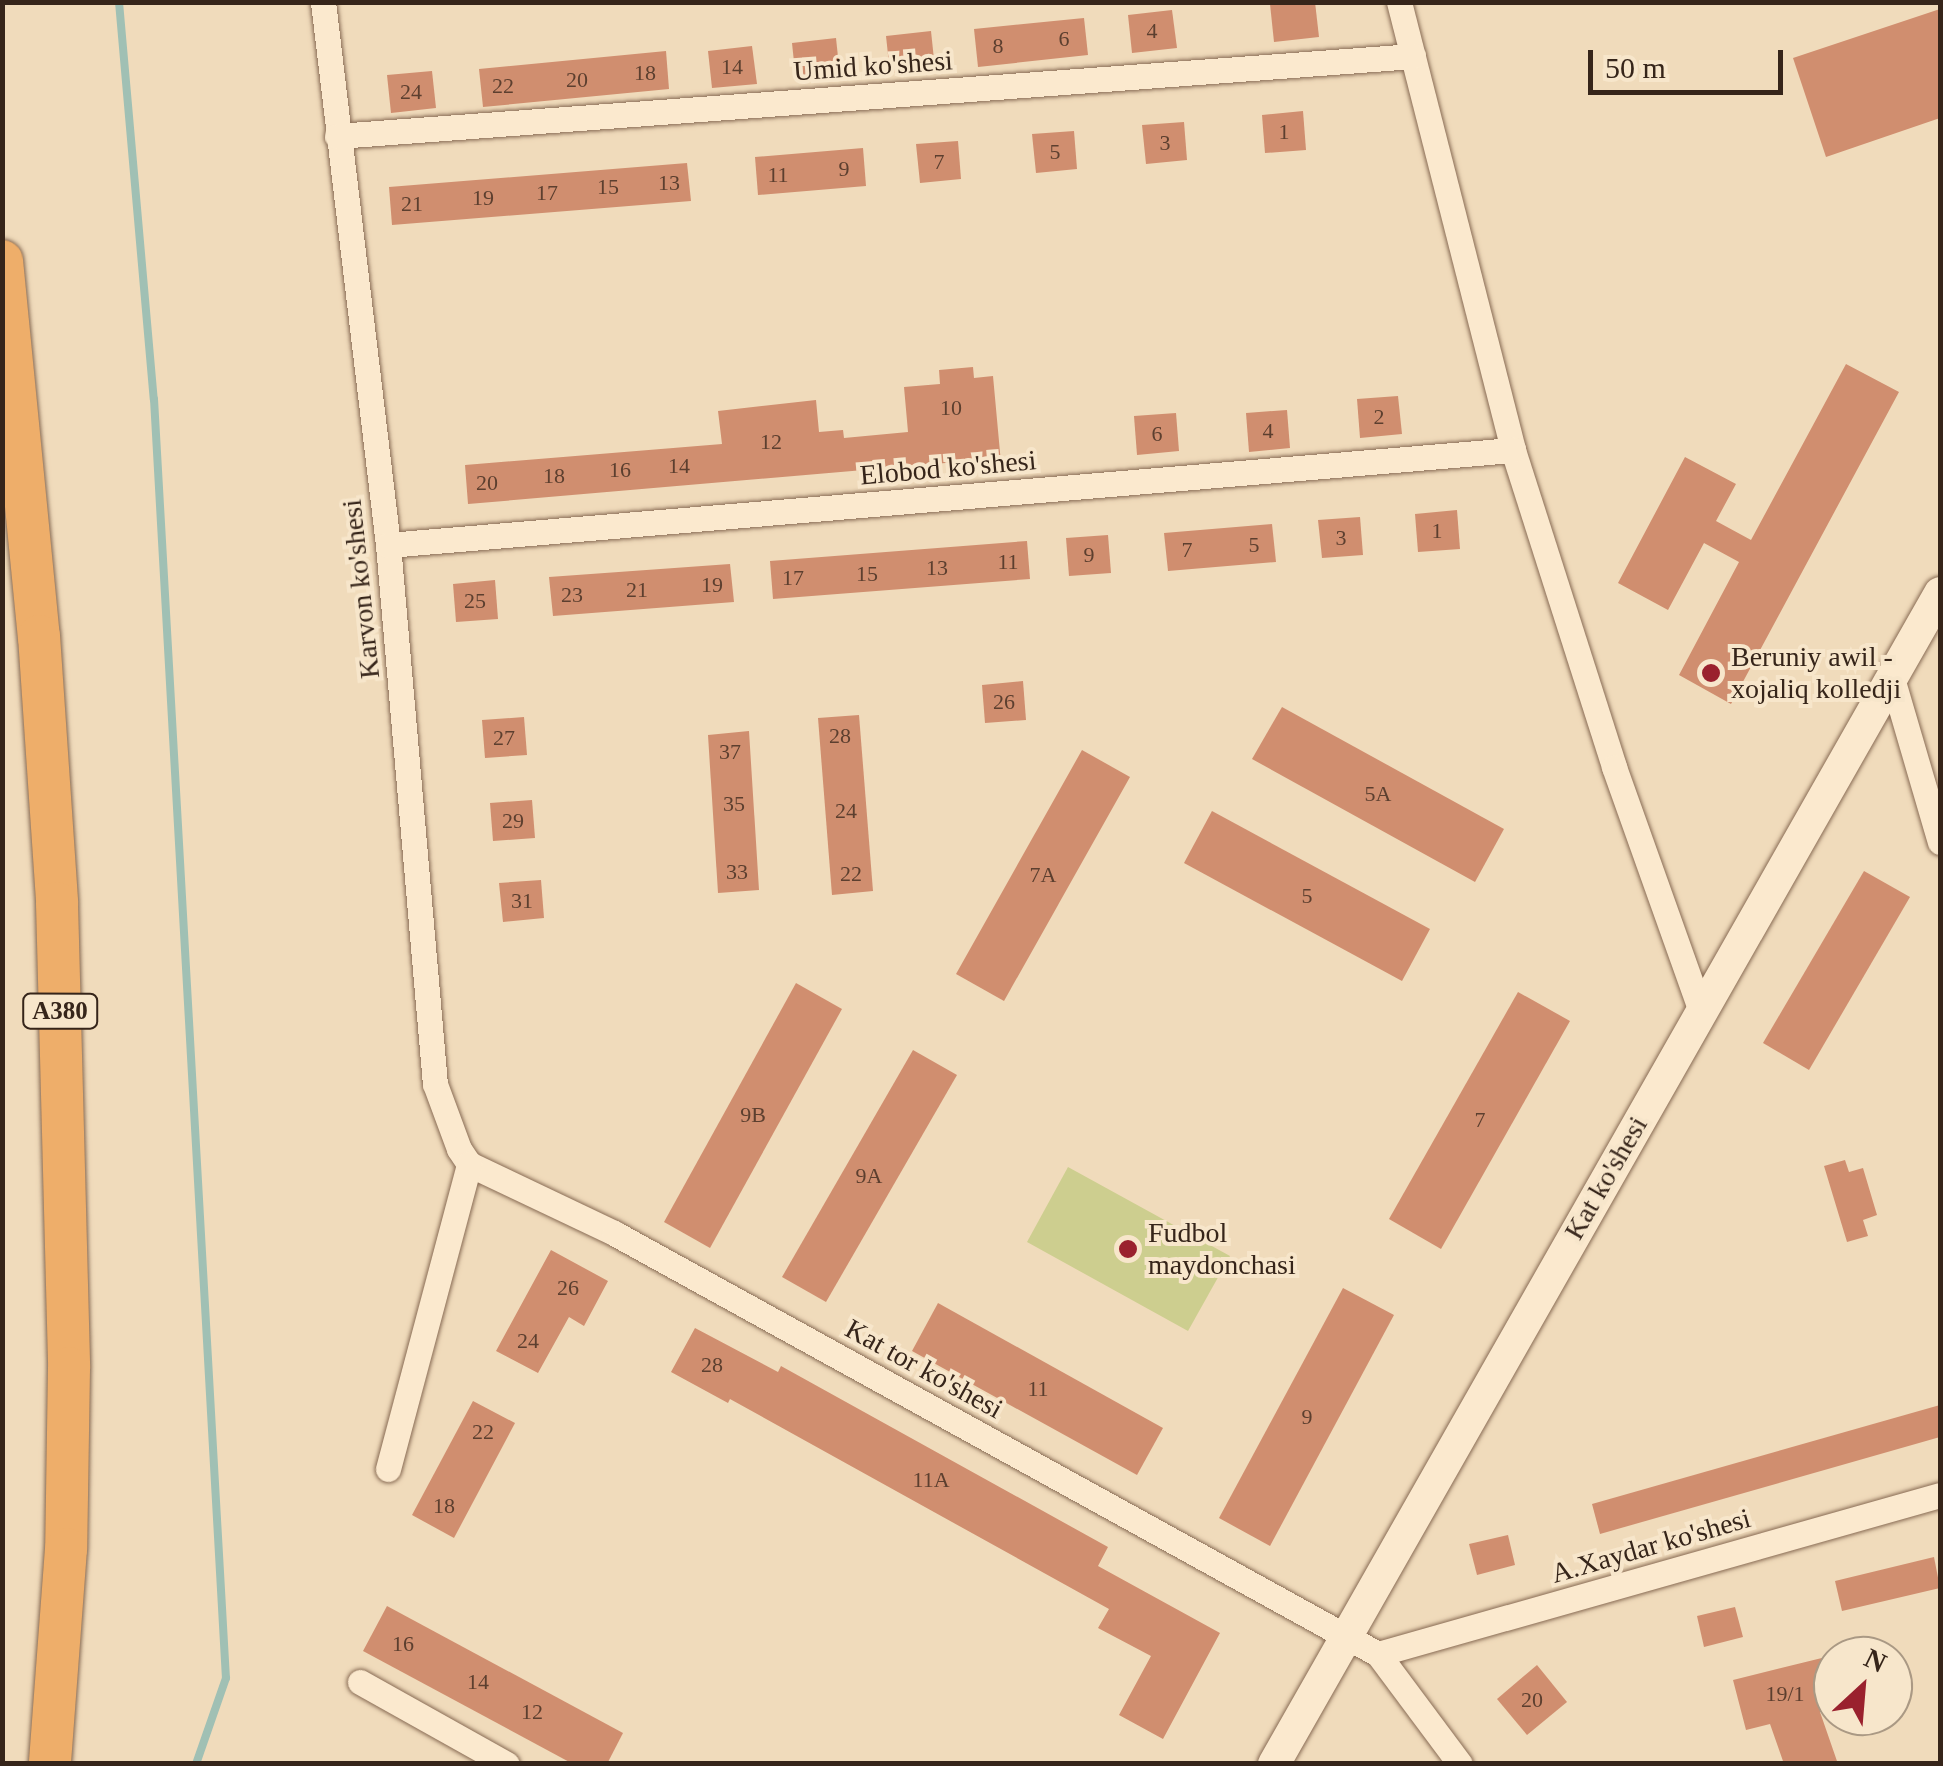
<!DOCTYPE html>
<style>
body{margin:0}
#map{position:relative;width:1943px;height:1766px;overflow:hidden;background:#f0dbbb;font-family:"Times New Roman",serif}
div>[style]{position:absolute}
.green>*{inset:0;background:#cdce8f}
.stream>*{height:8px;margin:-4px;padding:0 4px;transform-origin:4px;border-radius:4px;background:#a0c0b4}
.building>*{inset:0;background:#d08e6f}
.roads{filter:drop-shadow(0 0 2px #886b54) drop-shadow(0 0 2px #886b54)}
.minor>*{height:25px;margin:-12.5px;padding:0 12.5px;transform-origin:12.5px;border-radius:12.5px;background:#fbe9ce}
.tertiary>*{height:32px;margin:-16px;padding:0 16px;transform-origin:16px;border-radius:16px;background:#fbe9ce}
.trunk>*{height:42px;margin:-21px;padding:0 21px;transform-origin:21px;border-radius:21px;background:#eeae6a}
.dots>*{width:28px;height:28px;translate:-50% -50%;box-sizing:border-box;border:5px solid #f7e6cb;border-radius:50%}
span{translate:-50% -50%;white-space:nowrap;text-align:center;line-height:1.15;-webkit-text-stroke:8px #f7e6cb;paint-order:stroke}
.number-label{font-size:22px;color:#5c3f2f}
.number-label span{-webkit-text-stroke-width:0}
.shield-label span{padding:2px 8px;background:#f7e6cb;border:2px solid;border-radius:8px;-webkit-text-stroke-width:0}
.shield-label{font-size:25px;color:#36251a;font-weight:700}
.street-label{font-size:28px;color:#36251a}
.poi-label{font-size:28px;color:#36251a}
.left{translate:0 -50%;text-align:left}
.frame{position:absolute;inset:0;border:5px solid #36251a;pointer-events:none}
.north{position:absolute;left:1813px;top:1636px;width:100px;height:100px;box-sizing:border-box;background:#f7e6cb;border:2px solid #aa9984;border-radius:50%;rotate:26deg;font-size:28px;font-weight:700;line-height:40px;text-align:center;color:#36251a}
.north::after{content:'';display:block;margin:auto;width:35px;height:45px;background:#9a212e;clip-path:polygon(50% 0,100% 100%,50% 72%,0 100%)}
.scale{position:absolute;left:1588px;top:50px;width:195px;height:45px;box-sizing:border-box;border:5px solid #36251a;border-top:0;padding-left:12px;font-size:30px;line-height:35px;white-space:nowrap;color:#36251a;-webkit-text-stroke:8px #f7e6cb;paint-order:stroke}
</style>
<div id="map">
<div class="green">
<i style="clip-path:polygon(1068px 1167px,1230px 1256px,1188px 1331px,1027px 1242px)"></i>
</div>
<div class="stream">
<i style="left:119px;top:2px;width:399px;rotate:85deg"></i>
<i style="left:154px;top:399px;width:1281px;rotate:86.78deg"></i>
<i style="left:226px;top:1678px;width:91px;rotate:109.2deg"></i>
</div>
<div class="building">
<i style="clip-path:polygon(1315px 2px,1319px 37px,1274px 42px,1270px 4px)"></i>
<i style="clip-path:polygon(1940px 9px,1940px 118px,1826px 157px,1793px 58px)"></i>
<i style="clip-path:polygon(1172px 10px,1177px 48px,1132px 53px,1128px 15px)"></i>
<i style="clip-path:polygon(1084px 18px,1088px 55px,978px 67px,974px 29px)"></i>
<i style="clip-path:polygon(931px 31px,935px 69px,890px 73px,886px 36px)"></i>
<i style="clip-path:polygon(836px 38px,840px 76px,796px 81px,792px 43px)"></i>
<i style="clip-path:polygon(752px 46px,757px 84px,712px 88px,708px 51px)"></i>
<i style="clip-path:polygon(666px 51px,669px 89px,483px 107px,479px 69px)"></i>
<i style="clip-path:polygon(432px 71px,436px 108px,391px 113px,387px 75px)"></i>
<i style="clip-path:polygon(1303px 111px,1306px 150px,1265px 153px,1262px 115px)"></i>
<i style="clip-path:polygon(1184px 122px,1187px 160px,1146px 164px,1142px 125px)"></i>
<i style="clip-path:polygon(1074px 131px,1077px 169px,1036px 173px,1032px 134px)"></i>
<i style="clip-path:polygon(958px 141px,961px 179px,920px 183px,916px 144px)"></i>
<i style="clip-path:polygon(863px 148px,866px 186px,758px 195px,755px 157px)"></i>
<i style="clip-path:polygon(687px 163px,691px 201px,392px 225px,389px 187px)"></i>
<i style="clip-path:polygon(1846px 364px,1899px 392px,1731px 704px,1679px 675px,1739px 562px,1704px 543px,1668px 610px,1618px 583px,1685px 457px,1736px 484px,1716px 521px,1751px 540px)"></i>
<i style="clip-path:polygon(973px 367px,974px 378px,993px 376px,1001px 463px,978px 464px,979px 473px,958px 474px,957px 462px,468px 504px,465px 465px,722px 444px,718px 411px,816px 400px,819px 432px,843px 430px,844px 438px,908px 432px,904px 387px,940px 384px,939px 370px)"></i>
<i style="clip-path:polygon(1398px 396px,1402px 434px,1360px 438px,1357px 399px)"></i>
<i style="clip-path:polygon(1287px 410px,1290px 448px,1249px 452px,1246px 413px)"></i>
<i style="clip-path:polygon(1176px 413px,1179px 451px,1137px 455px,1134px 416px)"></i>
<i style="clip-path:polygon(1457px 510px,1460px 549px,1418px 552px,1415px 514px)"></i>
<i style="clip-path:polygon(1360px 517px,1363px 555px,1322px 558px,1318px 520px)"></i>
<i style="clip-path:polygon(1272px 524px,1276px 562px,1168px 571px,1164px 533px)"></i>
<i style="clip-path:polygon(1108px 535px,1111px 573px,1069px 576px,1066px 538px)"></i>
<i style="clip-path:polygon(1027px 541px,1030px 579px,773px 599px,770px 561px)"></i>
<i style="clip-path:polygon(730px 564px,734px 602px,553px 616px,549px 577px)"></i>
<i style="clip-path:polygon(495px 580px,498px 619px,456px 622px,453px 584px)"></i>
<i style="clip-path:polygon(1023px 681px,1026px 720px,985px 723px,982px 685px)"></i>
<i style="clip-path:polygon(1282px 707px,1504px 829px,1475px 882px,1252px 759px)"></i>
<i style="clip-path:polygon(859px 715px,873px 891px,832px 895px,818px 718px)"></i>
<i style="clip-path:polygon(524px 717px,527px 755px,485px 758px,482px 720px)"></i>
<i style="clip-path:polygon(749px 731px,759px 890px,718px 893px,708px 735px)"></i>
<i style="clip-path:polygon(1082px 750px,1130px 777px,1004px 1001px,956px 974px)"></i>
<i style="clip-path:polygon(532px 800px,535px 838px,493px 841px,490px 803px)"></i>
<i style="clip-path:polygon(1212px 811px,1430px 929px,1402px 981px,1184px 863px)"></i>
<i style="clip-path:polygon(1864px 871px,1910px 897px,1809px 1070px,1763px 1043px)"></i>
<i style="clip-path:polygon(541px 880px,544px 918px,503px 922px,499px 883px)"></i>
<i style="clip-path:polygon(796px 983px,842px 1009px,710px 1248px,664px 1222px)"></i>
<i style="clip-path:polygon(1518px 992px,1570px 1021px,1441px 1249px,1389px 1219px)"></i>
<i style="clip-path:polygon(913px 1050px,957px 1075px,826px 1302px,782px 1277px)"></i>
<i style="clip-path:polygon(1845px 1160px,1849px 1172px,1863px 1168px,1877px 1215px,1863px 1220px,1868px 1236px,1847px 1242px,1824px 1166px)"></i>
<i style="clip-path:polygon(551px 1250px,608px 1281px,584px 1326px,569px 1317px,538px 1373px,496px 1351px)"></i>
<i style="clip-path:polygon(1343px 1288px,1394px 1315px,1270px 1546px,1219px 1518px)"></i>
<i style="clip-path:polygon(938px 1303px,1163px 1428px,1137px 1475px,912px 1351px)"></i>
<i style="clip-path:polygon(695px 1328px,778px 1372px,781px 1366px,1108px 1547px,1098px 1566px,1220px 1633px,1163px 1739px,1119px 1715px,1151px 1656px,1098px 1628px,1109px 1609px,730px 1399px,728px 1403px,671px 1372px)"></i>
<i style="clip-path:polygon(473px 1401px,515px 1423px,454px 1538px,412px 1515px)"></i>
<i style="clip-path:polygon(1940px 1405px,1940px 1437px,1600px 1534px,1592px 1504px)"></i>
<i style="clip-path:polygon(1508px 1535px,1515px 1565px,1477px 1575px,1469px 1544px)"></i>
<i style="clip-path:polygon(1934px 1557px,1940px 1588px,1842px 1611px,1835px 1581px)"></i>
<i style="clip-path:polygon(387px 1606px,623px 1733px,607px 1764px,573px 1764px,363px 1651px)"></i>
<i style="clip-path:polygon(1735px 1607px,1743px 1637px,1704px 1647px,1697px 1616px)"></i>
<i style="clip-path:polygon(1830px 1656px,1833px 1708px,1820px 1712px,1838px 1764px,1784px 1764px,1770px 1724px,1746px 1730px,1733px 1680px)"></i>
<i style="clip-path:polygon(1537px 1665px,1567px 1702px,1527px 1735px,1497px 1699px)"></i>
</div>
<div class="roads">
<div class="minor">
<i style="left:323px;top:2px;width:547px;rotate:83.17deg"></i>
<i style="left:388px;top:545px;width:541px;rotate:85.02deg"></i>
<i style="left:435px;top:1084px;width:69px;rotate:69.7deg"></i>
<i style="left:459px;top:1149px;width:18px;rotate:56deg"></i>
<i style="left:469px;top:1164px;width:161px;rotate:25.4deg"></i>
<i style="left:614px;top:1233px;width:872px;rotate:28.86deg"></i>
<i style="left:1378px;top:1654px;width:137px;rotate:53.3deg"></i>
<i style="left:1399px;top:2px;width:462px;rotate:75.7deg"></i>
<i style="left:1513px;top:450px;width:333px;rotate:72.3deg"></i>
<i style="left:1614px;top:767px;width:259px;rotate:70.4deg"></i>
<i style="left:337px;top:136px;width:1079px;rotate:-4.25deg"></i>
<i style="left:388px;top:545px;width:1129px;rotate:-4.83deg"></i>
<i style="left:1892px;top:678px;width:171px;rotate:73.7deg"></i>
<i style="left:388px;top:1469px;width:316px;rotate:-75.1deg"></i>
<i style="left:1378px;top:1654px;width:584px;rotate:-15.8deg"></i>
<i style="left:360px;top:1682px;width:168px;rotate:29.2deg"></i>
</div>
<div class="tertiary">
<i style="left:1274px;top:1764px;width:1347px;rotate:-60.37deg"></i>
</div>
<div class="trunk">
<i style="left:2px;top:261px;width:377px;rotate:84.4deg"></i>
<i style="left:39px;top:636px;width:268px;rotate:86.1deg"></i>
<i style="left:57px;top:903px;width:465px;rotate:88.5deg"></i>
<i style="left:69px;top:1368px;width:181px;rotate:90.9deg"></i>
<i style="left:66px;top:1549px;width:216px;rotate:94.3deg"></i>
</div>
</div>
<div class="dots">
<i style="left:1711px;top:673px;background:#9a212e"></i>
<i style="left:1128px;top:1249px;background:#9a212e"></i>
</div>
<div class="number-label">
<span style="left:1152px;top:31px">4</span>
<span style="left:1064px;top:39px">6</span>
<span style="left:998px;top:46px">8</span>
<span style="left:732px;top:67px">14</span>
<span style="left:645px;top:73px">18</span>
<span style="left:577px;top:80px">20</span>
<span style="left:503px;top:86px">22</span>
<span style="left:411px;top:92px">24</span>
<span style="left:1284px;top:132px">1</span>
<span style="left:1165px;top:143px">3</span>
<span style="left:1055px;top:152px">5</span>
<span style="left:939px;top:162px">7</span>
<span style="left:844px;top:169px">9</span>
<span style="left:778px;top:175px">11</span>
<span style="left:669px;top:183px">13</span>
<span style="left:608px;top:187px">15</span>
<span style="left:547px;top:193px">17</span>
<span style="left:483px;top:198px">19</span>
<span style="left:412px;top:204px">21</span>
<span style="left:951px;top:408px">10</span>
<span style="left:1379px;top:417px">2</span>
<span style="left:1268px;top:431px">4</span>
<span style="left:1157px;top:434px">6</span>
<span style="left:771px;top:442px">12</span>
<span style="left:679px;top:466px">14</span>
<span style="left:620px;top:470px">16</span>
<span style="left:554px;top:476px">18</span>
<span style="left:487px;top:483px">20</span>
<span style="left:1437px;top:531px">1</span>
<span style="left:1341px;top:538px">3</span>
<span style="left:1254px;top:545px">5</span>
<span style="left:1187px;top:550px">7</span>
<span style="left:1089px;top:555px">9</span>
<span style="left:1008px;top:562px">11</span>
<span style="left:937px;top:568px">13</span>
<span style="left:867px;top:574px">15</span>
<span style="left:793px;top:578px">17</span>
<span style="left:712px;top:585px">19</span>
<span style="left:637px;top:590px">21</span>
<span style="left:572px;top:595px">23</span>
<span style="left:475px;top:601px">25</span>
<span style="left:1004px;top:702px">26</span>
<span style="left:840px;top:736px">28</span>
<span style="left:504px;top:738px">27</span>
<span style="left:730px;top:752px">37</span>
<span style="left:1378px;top:794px">5A</span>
<span style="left:734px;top:804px">35</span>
<span style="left:846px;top:811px">24</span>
<span style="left:513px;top:821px">29</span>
<span style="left:737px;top:872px">33</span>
<span style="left:851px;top:874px">22</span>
<span style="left:1043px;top:875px">7A</span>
<span style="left:1307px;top:896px">5</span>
<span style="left:522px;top:901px">31</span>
<span style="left:753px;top:1115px">9B</span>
<span style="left:1480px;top:1120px">7</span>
<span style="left:869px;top:1176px">9A</span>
<span style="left:568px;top:1288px">26</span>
<span style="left:528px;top:1341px">24</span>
<span style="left:712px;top:1365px">28</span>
<span style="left:1038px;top:1389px">11</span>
<span style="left:1307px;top:1417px">9</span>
<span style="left:483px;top:1432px">22</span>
<span style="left:931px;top:1480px">11A</span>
<span style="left:444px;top:1506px">18</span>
<span style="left:403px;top:1644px">16</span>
<span style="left:478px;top:1682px">14</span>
<span style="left:1785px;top:1694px">19/1</span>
<span style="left:1532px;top:1700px">20</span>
<span style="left:532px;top:1712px">12</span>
</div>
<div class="shield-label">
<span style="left:60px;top:1011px">A380</span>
</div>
<div class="street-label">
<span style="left:873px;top:66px;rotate:-4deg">Umid ko'shesi</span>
<span style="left:948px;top:468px;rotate:-5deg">Elobod ko'shesi</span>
<span style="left:361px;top:589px;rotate:-96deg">Karvon ko'shesi</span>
<span style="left:1606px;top:1178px;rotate:-60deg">Kat ko'shesi</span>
<span style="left:924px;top:1369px;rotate:29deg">Kat tor ko'shesi</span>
<span style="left:1651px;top:1546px;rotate:-16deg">A.Xaydar ko'shesi</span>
</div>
<div class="poi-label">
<span class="left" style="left:1731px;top:673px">Beruniy awil -<br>xojaliq kolledji</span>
<span class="left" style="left:1148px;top:1249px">Fudbol<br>maydonchasi</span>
</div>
<div class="frame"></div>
<div class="north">N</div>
<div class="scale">50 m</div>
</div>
